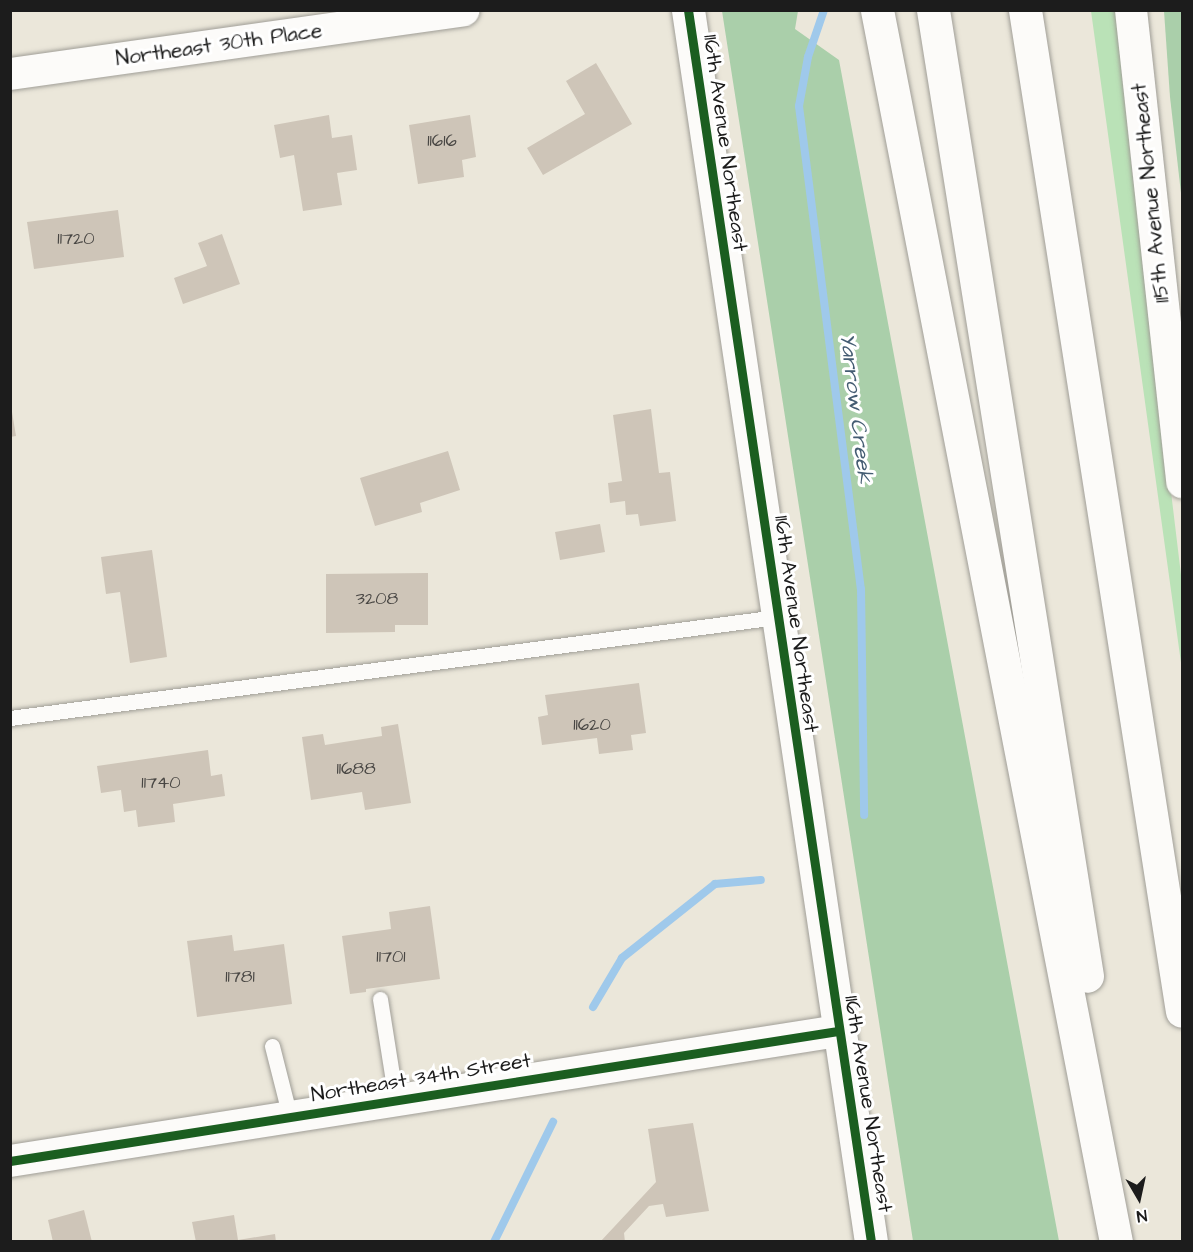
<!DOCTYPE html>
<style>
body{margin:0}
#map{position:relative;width:1193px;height:1252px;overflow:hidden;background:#ebe7da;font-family:"Architects Daughter",sans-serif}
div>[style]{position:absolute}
.green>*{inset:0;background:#bae2b7}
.forest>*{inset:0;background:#aacfaa}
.stream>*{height:8px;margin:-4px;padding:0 4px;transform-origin:4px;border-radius:4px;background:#9fc9eb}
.building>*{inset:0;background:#cec5b8}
.roads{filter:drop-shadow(0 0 2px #a09e97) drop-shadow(0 0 2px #a09e97)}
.lane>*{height:15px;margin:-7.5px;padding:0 7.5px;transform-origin:7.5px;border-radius:7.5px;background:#fcfbf9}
.street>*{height:32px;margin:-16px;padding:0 16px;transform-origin:16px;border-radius:16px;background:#fcfbf9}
.secondary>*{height:33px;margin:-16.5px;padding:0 16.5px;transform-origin:16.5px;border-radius:16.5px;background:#fcfbf9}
.highway>*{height:33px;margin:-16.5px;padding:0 16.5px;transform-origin:16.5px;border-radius:16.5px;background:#fcfbf9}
.cycleway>*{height:9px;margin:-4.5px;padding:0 4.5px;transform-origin:4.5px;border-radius:4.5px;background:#1b5e20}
span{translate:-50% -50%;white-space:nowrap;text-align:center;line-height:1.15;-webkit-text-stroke:6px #fff;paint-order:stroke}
.number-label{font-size:18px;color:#484643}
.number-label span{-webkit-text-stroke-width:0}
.street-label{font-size:21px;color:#1c1c1c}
.water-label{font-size:22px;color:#445c72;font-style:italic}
.frame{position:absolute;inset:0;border:12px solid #1c1c1c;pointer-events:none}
.north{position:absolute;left:1109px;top:1168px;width:60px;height:60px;-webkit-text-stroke:4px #fff;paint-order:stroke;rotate:171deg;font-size:16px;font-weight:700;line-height:24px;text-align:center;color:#1c1c1c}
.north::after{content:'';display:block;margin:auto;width:21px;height:27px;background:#1c1c1c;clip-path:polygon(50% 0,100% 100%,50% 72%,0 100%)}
</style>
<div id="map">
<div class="green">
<i style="clip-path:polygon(1091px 11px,1116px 11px,1131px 160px,1182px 583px,1182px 670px)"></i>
</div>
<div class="forest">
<i style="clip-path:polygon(722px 11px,798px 11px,795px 29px,839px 60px,1059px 1241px,913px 1241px)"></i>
<i style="clip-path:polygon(1164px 11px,1182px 11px,1182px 202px,1170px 97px)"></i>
</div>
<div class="stream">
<i style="left:824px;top:10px;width:50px;rotate:108.8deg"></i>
<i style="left:808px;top:57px;width:50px;rotate:100.4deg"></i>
<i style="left:799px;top:106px;width:487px;rotate:82.7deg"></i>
<i style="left:861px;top:589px;width:226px;rotate:89.2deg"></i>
<i style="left:593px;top:1007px;width:57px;rotate:-59.4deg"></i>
<i style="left:622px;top:958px;width:119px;rotate:-38.5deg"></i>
<i style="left:715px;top:884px;width:46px;rotate:-5deg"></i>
<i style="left:494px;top:1242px;width:134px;rotate:-63.8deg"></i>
</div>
<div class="building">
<i style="clip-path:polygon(596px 63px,632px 124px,543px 175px,527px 148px,585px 114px,566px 81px)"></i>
<i style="clip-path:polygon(329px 115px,332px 138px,352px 135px,357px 170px,337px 173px,342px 205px,303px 211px,294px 155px,280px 158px,274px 125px)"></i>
<i style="clip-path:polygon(470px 115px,476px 157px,462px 160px,464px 177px,418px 184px,409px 125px)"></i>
<i style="clip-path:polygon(118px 210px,124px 257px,34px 269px,27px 222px)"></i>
<i style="clip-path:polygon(222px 234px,240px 284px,183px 304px,174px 278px,207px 266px,198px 243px)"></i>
<i style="clip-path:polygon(10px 400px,16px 436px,10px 437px)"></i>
<i style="clip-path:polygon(651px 409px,659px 473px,670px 472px,676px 521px,640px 526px,638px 514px,626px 515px,625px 501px,610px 503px,608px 483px,622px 481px,613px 415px)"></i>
<i style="clip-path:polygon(448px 451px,460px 490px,420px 503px,422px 512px,375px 526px,360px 478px)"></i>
<i style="clip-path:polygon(600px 524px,605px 552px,560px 560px,555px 532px)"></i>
<i style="clip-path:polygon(152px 550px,167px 657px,130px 663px,120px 592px,106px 594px,101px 557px)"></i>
<i style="clip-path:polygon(428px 573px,428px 625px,395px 625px,395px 632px,326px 633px,326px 574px)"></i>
<i style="clip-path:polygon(639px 683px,646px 733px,631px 735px,633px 750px,599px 754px,597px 738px,542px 745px,538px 717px,548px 715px,545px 695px)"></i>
<i style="clip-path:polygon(398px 724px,411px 803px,365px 810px,362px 792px,311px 800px,302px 737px,323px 734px,325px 745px,382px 736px,381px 727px)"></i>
<i style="clip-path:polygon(208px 750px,211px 776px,222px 774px,225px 796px,173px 804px,175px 822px,138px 827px,136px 810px,124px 812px,121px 790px,101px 793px,97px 766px)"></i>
<i style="clip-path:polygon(430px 906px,440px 979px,366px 989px,366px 992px,350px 994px,342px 936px,391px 929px,389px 912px)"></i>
<i style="clip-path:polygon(232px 935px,234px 951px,284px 944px,292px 1004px,197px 1017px,187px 941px)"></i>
<i style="clip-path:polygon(693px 1123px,709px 1211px,666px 1217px,663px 1204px,649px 1206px,624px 1233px,625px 1242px,600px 1242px,656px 1182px,648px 1129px)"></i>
<i style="clip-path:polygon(84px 1210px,92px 1242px,53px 1242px,48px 1220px)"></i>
<i style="clip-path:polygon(234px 1215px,238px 1240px,275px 1234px,276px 1242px,196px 1242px,192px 1222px)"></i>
</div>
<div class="roads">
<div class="lane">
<i style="left:10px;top:718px;width:774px;rotate:-7.5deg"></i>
<i style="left:380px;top:999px;width:102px;rotate:81deg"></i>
<i style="left:272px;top:1046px;width:73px;rotate:75.8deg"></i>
</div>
<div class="street">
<i style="left:1131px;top:10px;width:475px;rotate:83.8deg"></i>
<i style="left:10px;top:74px;width:458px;rotate:-8deg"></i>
<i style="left:10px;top:1161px;width:838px;rotate:-8.92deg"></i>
</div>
<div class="secondary">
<i style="left:688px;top:10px;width:1246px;rotate:81.55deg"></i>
</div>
<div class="highway">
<i style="left:877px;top:10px;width:1255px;rotate:79.02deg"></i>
<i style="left:933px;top:10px;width:978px;rotate:80.94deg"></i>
<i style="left:1025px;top:10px;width:1013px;rotate:81.09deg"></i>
</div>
</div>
<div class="cycleway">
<i style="left:688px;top:10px;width:1246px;rotate:81.55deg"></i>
<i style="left:10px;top:1161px;width:838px;rotate:-8.92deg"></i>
</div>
<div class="number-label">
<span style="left:442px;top:141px">11616</span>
<span style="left:76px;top:239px">11720</span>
<span style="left:377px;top:599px">3208</span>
<span style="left:592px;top:725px">11620</span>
<span style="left:356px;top:769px">11688</span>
<span style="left:161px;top:783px">11740</span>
<span style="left:391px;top:957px">11701</span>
<span style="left:240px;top:977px">11781</span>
</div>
<div class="street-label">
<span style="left:219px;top:45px;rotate:-8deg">Northeast 30th Place</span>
<span style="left:725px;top:143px;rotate:82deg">116th Avenue Northeast</span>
<span style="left:1151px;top:193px;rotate:-96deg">115th Avenue Northeast</span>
<span style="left:796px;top:624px;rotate:82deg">116th Avenue Northeast</span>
<span style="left:421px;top:1078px;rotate:-9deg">Northeast 34th Street</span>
<span style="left:868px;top:1104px;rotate:81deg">116th Avenue Northeast</span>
</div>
<div class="water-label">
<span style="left:856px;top:408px;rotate:83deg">Yarrow Creek</span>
</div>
<div class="frame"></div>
<div class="north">N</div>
</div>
